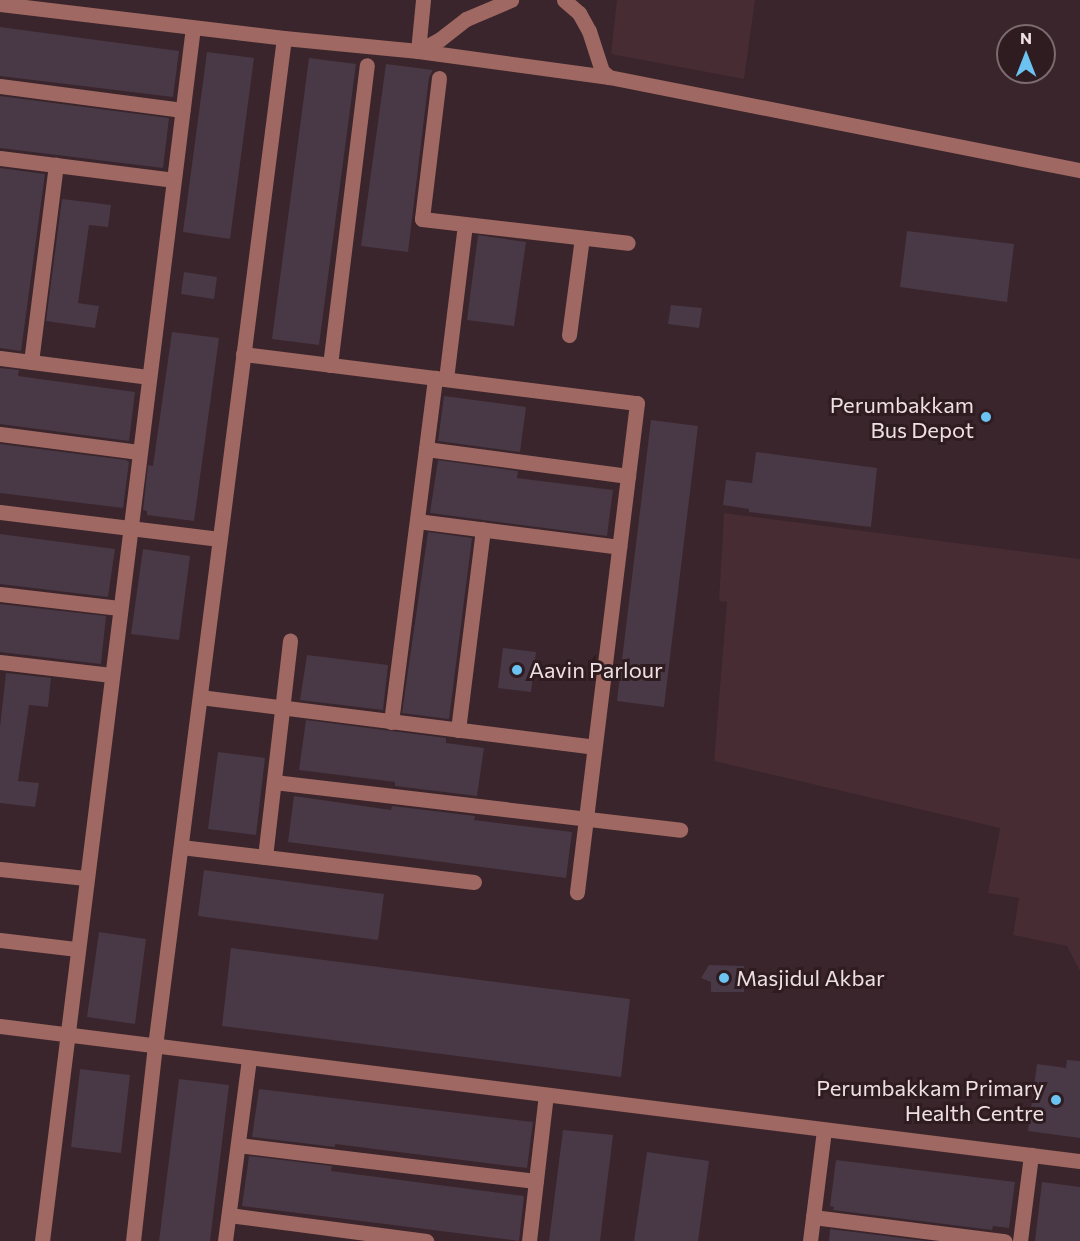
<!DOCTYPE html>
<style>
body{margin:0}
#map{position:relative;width:1080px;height:1241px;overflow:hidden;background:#39252b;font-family:Commissioner,sans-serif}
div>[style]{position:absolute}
.built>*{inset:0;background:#472c34}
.building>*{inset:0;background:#493845}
.minor>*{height:15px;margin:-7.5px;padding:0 7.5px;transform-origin:7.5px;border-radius:7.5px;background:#a06862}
.dots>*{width:16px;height:16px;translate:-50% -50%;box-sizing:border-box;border:3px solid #2f1c21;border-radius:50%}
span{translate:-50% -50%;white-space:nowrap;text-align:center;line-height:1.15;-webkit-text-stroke:6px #2f1c21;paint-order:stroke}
.poi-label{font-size:22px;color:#eddfe3}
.right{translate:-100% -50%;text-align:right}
.left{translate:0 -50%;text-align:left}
.north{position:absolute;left:996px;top:24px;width:60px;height:60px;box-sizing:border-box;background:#2f1c21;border:2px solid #7b6a6f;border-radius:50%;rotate:0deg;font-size:16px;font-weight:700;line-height:24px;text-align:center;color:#eddfe3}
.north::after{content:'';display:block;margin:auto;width:21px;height:27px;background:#6cc3f2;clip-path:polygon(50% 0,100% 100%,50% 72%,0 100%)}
</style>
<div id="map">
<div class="built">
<i style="clip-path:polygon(617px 0,755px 0,744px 79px,611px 54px)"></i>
<i style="clip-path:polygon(724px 513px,1080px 559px,1080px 971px,1067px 946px,1013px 935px,1019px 898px,988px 893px,1000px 828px,714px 761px,727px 602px,719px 601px)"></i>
</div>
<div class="building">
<i style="clip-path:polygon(0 27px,179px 51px,173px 97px,0 76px)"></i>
<i style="clip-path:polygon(207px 52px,254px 58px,230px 239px,183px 232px)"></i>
<i style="clip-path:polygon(309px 58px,356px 64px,319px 345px,272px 339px)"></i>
<i style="clip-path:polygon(386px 64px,433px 70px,429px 77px,408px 252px,361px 246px)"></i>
<i style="clip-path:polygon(0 96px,169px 118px,163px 168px,0 148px)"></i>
<i style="clip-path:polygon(0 168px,45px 174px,21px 351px,0 348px)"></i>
<i style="clip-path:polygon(62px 199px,111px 205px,108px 227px,89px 225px,78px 303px,99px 306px,95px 328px,46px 321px)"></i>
<i style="clip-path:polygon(907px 231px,1014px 244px,1007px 302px,900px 287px)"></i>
<i style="clip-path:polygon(478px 235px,526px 242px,514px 326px,467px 320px)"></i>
<i style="clip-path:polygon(184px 272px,217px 277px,214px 299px,181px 294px)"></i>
<i style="clip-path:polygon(671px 305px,702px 308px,699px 328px,668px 324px)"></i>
<i style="clip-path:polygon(172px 332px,219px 338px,194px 521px,147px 515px,147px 511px,143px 510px,148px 465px,153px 466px)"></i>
<i style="clip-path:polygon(0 368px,19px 370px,18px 376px,135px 392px,129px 441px,0 424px)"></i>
<i style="clip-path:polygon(444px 396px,526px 407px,520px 452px,438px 441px)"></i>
<i style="clip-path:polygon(651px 420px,698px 426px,664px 707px,617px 701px)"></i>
<i style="clip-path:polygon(0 444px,126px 460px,129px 462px,123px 508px,0 493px)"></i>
<i style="clip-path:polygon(756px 452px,877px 468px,871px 527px,749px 512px,749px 509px,723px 505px,726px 480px,752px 483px)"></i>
<i style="clip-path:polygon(438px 460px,518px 471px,517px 478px,613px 490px,607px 536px,430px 513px)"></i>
<i style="clip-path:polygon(428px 532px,472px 538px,449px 719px,402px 713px)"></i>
<i style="clip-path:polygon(0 534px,115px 549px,108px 597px,0 584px)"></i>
<i style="clip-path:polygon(143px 549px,190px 556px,179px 640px,131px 634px)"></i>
<i style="clip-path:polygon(0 604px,106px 616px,101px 664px,0 652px)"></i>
<i style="clip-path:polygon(503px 648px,536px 652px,531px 692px,498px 688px)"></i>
<i style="clip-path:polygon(307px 655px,388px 665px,383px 710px,300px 700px)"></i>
<i style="clip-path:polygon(6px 673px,51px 678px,48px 707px,29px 705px,18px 781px,39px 783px,35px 807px,0 803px,0 727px)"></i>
<i style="clip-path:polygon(306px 720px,446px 738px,446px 743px,484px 748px,477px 796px,395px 786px,395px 782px,299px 770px)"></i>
<i style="clip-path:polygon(218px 752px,265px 758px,256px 835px,208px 829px)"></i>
<i style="clip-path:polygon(294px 796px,391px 810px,392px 806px,475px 816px,474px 820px,572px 832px,566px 878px,288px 842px)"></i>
<i style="clip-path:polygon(204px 870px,384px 894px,378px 940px,198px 916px)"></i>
<i style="clip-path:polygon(99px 932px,146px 939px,135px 1024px,87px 1017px)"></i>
<i style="clip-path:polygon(231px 948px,630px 999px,621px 1077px,222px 1026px)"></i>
<i style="clip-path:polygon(709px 965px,744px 966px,744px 992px,711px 992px,711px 982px,701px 978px)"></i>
<i style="clip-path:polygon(1067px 1060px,1080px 1061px,1080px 1138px,1028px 1131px,1037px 1064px,1066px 1068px)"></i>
<i style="clip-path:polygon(80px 1069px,130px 1075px,121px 1153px,71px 1147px)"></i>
<i style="clip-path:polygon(179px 1079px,229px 1085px,210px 1241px,159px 1241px)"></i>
<i style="clip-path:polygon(259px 1089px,533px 1122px,527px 1168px,335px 1144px,335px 1147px,252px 1137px)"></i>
<i style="clip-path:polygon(563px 1130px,613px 1135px,600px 1241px,549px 1241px)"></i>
<i style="clip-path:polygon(647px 1152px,709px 1161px,698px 1241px,634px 1241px)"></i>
<i style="clip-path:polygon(249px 1156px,332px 1166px,331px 1171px,524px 1196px,519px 1241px,242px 1206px)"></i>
<i style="clip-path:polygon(836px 1160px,1015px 1182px,1009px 1228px,993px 1226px,992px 1230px,833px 1210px,834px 1207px,830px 1206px)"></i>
<i style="clip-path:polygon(1042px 1182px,1080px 1187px,1080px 1241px,1035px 1241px)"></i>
<i style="clip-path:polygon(830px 1229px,926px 1241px,829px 1241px)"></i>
</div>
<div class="minor">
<i style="left:423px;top:0;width:51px;rotate:95.6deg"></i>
<i style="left:418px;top:51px;width:193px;rotate:7.8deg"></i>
<i style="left:564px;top:0;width:20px;rotate:41deg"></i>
<i style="left:579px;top:13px;width:21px;rotate:61deg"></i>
<i style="left:589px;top:31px;width:42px;rotate:72deg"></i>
<i style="left:602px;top:71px;width:9px;rotate:41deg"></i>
<i style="left:609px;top:77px;width:480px;rotate:11.2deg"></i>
<i style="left:0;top:4px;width:286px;rotate:6.8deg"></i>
<i style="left:284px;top:38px;width:135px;rotate:5.5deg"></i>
<i style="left:418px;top:51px;width:24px;rotate:-28deg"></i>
<i style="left:439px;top:40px;width:34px;rotate:-38deg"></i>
<i style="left:466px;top:19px;width:49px;rotate:-22.9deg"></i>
<i style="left:439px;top:78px;width:142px;rotate:96.9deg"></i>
<i style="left:422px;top:219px;width:207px;rotate:6.6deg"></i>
<i style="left:0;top:86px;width:184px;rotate:7.5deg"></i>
<i style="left:0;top:158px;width:174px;rotate:7.2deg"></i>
<i style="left:569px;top:335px;width:98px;rotate:-82.4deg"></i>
<i style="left:243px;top:354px;width:397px;rotate:7.1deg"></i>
<i style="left:637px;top:403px;width:493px;rotate:97deg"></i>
<i style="left:0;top:358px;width:149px;rotate:7.3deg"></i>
<i style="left:31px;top:362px;width:199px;rotate:-82.8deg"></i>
<i style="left:330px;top:365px;width:302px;rotate:-83deg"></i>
<i style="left:446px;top:379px;width:156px;rotate:-83deg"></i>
<i style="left:0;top:434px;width:140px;rotate:7.4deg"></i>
<i style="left:426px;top:449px;width:204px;rotate:7.6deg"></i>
<i style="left:0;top:512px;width:221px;rotate:7deg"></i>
<i style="left:417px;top:521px;width:204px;rotate:7.3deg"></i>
<i style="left:0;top:594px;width:120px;rotate:6.7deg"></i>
<i style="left:0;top:662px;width:112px;rotate:6.7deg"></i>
<i style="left:200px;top:697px;width:397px;rotate:7.2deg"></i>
<i style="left:391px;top:722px;width:347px;rotate:-82.7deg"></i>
<i style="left:458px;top:730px;width:202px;rotate:-82.9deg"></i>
<i style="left:274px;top:782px;width:409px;rotate:6.7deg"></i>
<i style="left:181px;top:847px;width:295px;rotate:6.8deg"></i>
<i style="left:265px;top:857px;width:218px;rotate:-83.4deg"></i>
<i style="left:0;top:869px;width:86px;rotate:6deg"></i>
<i style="left:0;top:940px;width:78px;rotate:6.7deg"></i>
<i style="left:0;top:1026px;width:1088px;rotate:7.13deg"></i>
<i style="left:238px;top:1145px;width:300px;rotate:6.9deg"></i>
<i style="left:229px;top:1215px;width:199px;rotate:7.5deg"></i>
<i style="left:813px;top:1217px;width:193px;rotate:7.2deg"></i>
<i style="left:42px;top:1241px;width:1223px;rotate:-82.91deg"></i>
<i style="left:133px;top:1241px;width:196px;rotate:-83.6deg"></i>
<i style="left:155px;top:1046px;width:1016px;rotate:-82.71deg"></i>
<i style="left:225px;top:1241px;width:185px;rotate:-82.5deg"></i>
<i style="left:529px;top:1241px;width:147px;rotate:-83.4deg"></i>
<i style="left:810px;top:1241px;width:112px;rotate:-82.8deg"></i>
<i style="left:1020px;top:1241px;width:87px;rotate:-82.7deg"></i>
</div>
<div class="dots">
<i style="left:986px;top:417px;background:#6cc3f2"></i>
<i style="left:517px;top:670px;background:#6cc3f2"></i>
<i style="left:724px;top:978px;background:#6cc3f2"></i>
<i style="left:1056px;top:1100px;background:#6cc3f2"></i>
</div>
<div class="poi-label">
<span class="right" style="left:974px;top:417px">Perumbakkam<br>Bus Depot</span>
<span class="left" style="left:529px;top:670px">Aavin Parlour</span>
<span class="left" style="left:736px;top:978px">Masjidul Akbar</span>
<span class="right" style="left:1044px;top:1100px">Perumbakkam Primary<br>Health Centre</span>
</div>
<div class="north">N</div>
</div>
